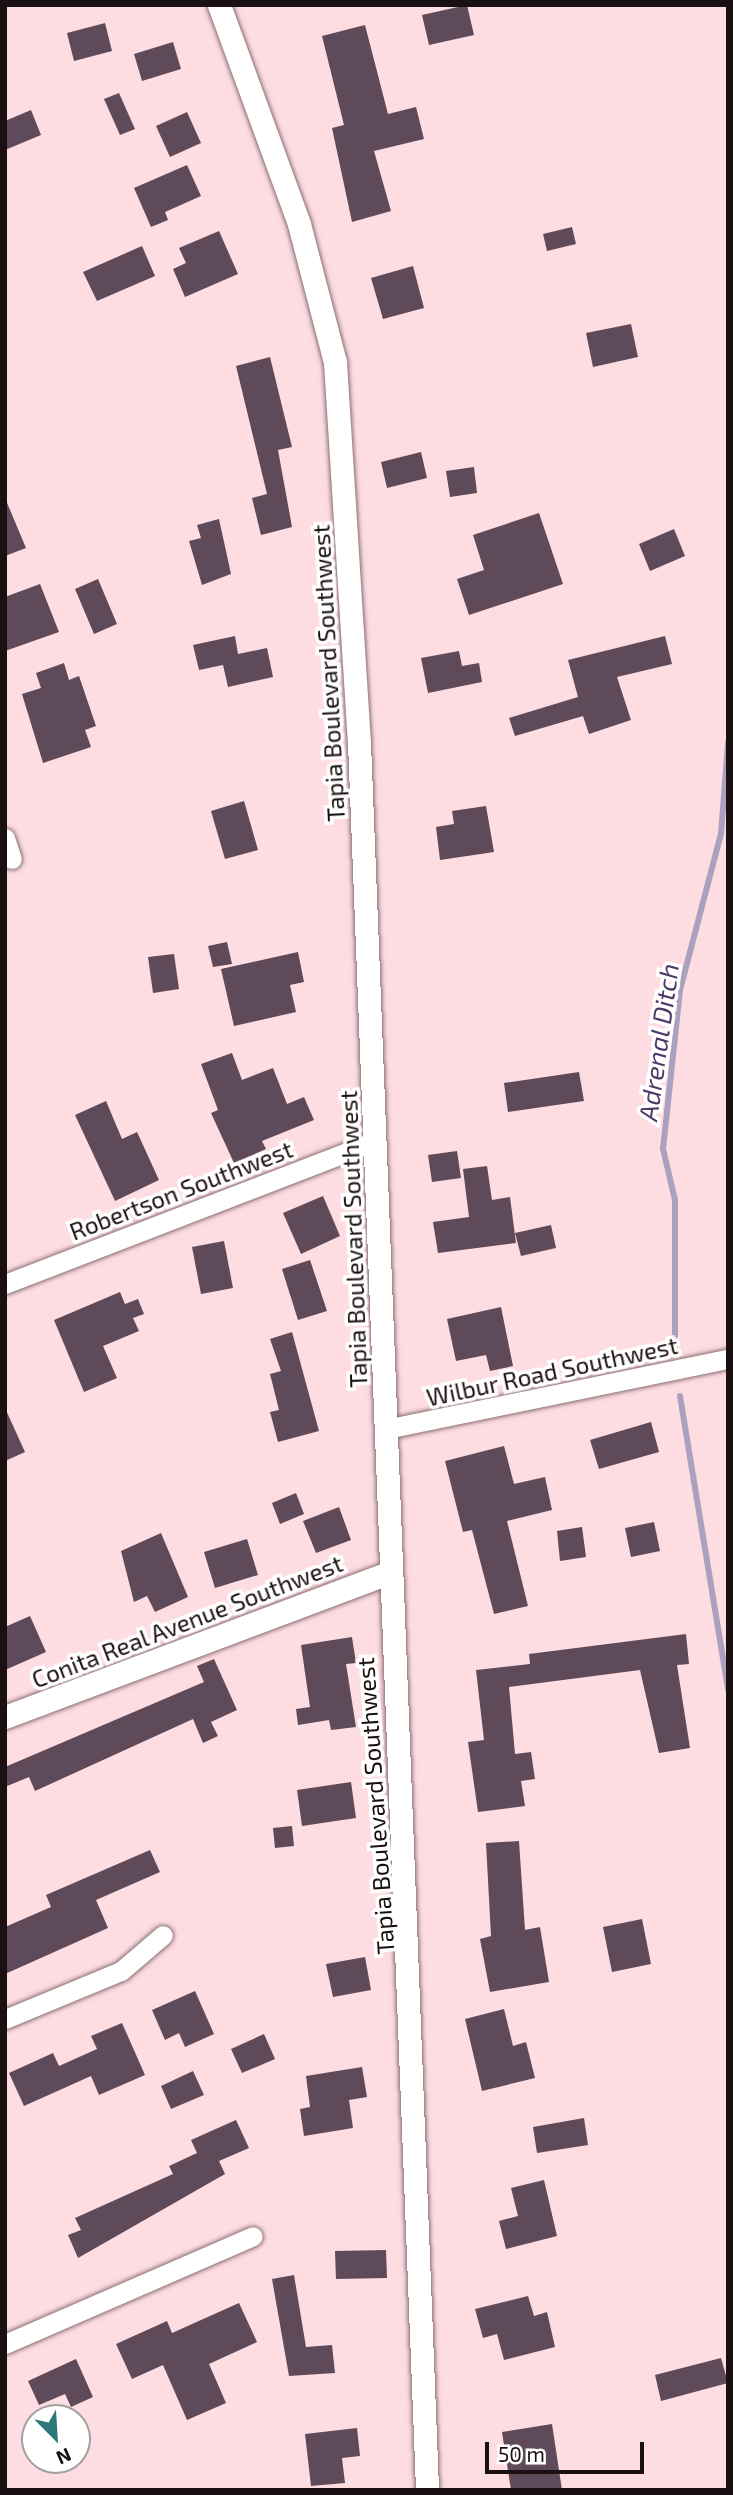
<!DOCTYPE html>
<style>
body{margin:0}
#map{position:relative;width:733px;height:2495px;overflow:hidden;background:#fddde2;font-family:"Exo 2",sans-serif}
div>[style]{position:absolute}
.stream>*{height:6px;margin:-3px;padding:0 3px;transform-origin:3px;border-radius:3px;background:#aba0bf}
.building>*{inset:0;background:#5e4a59}
.roads{filter:drop-shadow(0 0 2px #8a6e72) drop-shadow(0 0 2px #8a6e72)}
.minor>*{height:19px;margin:-9.5px;padding:0 9.5px;transform-origin:9.5px;border-radius:9.5px;background:#fff}
.tertiary>*{height:23px;margin:-11.5px;padding:0 11.5px;transform-origin:11.5px;border-radius:11.5px;background:#fff}
span{translate:-50% -50%;white-space:nowrap;text-align:center;line-height:1.15;-webkit-text-stroke:7px #fff;paint-order:stroke}
.street-label{font-size:24px;color:#1a0f11}
.water-label{font-size:26px;color:#4d3a67;font-style:italic}
.frame{position:absolute;inset:0;border:7px solid #1a0f11;pointer-events:none}
.north{position:absolute;left:21px;top:2404px;width:70px;height:70px;box-sizing:border-box;background:#fff;border:2px solid #a39fa0;border-radius:50%;rotate:156deg;font-size:19px;font-weight:700;line-height:28px;text-align:center;color:#1a0f11}
.north::after{content:'';display:block;margin:auto;width:24px;height:32px;background:#2e777c;clip-path:polygon(50% 0,100% 100%,50% 72%,0 100%)}
.scale{position:absolute;left:485px;top:2442px;width:159px;height:32px;box-sizing:border-box;border:4px solid #1a0f11;border-top:0;padding-left:9px;font-size:21px;line-height:24px;white-space:nowrap;color:#1a0f11;-webkit-text-stroke:5px #fff;paint-order:stroke}
</style>
<div id="map">
<div class="stream">
<i style="left:675px;top:1350px;width:150px;rotate:-90deg"></i>
<i style="left:675px;top:1200px;width:52px;rotate:-103.2deg"></i>
<i style="left:663px;top:1149px;width:160px;rotate:-83.9deg"></i>
<i style="left:680px;top:990px;width:161px;rotate:-75.3deg"></i>
<i style="left:721px;top:834px;width:92px;rotate:-85.6deg"></i>
<i style="left:680px;top:1396px;width:298px;rotate:80.7deg"></i>
</div>
<div class="building">
<i style="clip-path:polygon(467px 5px,474px 35px,429px 45px,422px 15px)"></i>
<i style="clip-path:polygon(105px 23px,112px 51px,74px 61px,67px 33px)"></i>
<i style="clip-path:polygon(365px 25px,388px 114px,416px 107px,424px 139px,374px 151px,391px 211px,352px 222px,332px 128px,344px 125px,322px 36px)"></i>
<i style="clip-path:polygon(173px 42px,181px 69px,142px 81px,134px 54px)"></i>
<i style="clip-path:polygon(119px 93px,135px 129px,120px 135px,104px 99px)"></i>
<i style="clip-path:polygon(31px 110px,41px 135px,5px 150px,5px 121px)"></i>
<i style="clip-path:polygon(187px 112px,201px 143px,170px 157px,156px 126px)"></i>
<i style="clip-path:polygon(187px 165px,201px 196px,165px 212px,168px 220px,151px 227px,134px 188px)"></i>
<i style="clip-path:polygon(572px 227px,576px 244px,547px 251px,543px 234px)"></i>
<i style="clip-path:polygon(219px 231px,238px 274px,185px 297px,173px 269px,186px 263px,179px 248px)"></i>
<i style="clip-path:polygon(142px 246px,155px 276px,97px 301px,83px 272px)"></i>
<i style="clip-path:polygon(413px 266px,424px 308px,383px 319px,371px 278px)"></i>
<i style="clip-path:polygon(631px 324px,638px 357px,593px 367px,586px 333px)"></i>
<i style="clip-path:polygon(270px 357px,292px 447px,278px 450px,292px 527px,261px 535px,252px 498px,267px 494px,236px 366px)"></i>
<i style="clip-path:polygon(421px 452px,427px 478px,387px 488px,381px 462px)"></i>
<i style="clip-path:polygon(474px 467px,477px 493px,450px 497px,446px 471px)"></i>
<i style="clip-path:polygon(5px 498px,26px 548px,5px 556px)"></i>
<i style="clip-path:polygon(539px 513px,563px 584px,469px 615px,457px 579px,484px 570px,473px 535px)"></i>
<i style="clip-path:polygon(219px 519px,231px 574px,202px 585px,189px 541px,201px 538px,197px 525px)"></i>
<i style="clip-path:polygon(674px 529px,685px 556px,650px 571px,639px 544px)"></i>
<i style="clip-path:polygon(98px 579px,117px 624px,94px 634px,75px 589px)"></i>
<i style="clip-path:polygon(40px 584px,59px 632px,5px 651px,5px 597px)"></i>
<i style="clip-path:polygon(235px 636px,238px 654px,267px 648px,273px 677px,228px 687px,223px 665px,199px 670px,193px 645px)"></i>
<i style="clip-path:polygon(665px 636px,672px 664px,617px 677px,631px 720px,589px 734px,583px 716px,515px 736px,509px 718px,578px 697px,568px 660px)"></i>
<i style="clip-path:polygon(459px 651px,462px 666px,479px 663px,482px 682px,428px 693px,421px 658px)"></i>
<i style="clip-path:polygon(64px 663px,69px 680px,79px 676px,96px 726px,85px 730px,91px 747px,43px 763px,22px 694px,41px 688px,36px 673px)"></i>
<i style="clip-path:polygon(244px 801px,258px 850px,225px 859px,211px 811px)"></i>
<i style="clip-path:polygon(486px 806px,494px 852px,440px 860px,436px 827px,454px 824px,452px 811px)"></i>
<i style="clip-path:polygon(227px 942px,232px 964px,213px 967px,208px 946px)"></i>
<i style="clip-path:polygon(298px 952px,304px 982px,290px 985px,296px 1012px,234px 1026px,221px 969px)"></i>
<i style="clip-path:polygon(174px 954px,179px 989px,153px 993px,148px 957px)"></i>
<i style="clip-path:polygon(232px 1053px,242px 1080px,273px 1068px,287px 1104px,304px 1097px,314px 1120px,262px 1141px,266px 1149px,234px 1163px,211px 1113px,218px 1110px,201px 1064px)"></i>
<i style="clip-path:polygon(579px 1072px,584px 1101px,508px 1112px,504px 1083px)"></i>
<i style="clip-path:polygon(106px 1101px,122px 1139px,137px 1132px,159px 1180px,115px 1201px,75px 1115px)"></i>
<i style="clip-path:polygon(457px 1151px,461px 1178px,432px 1182px,428px 1155px)"></i>
<i style="clip-path:polygon(487px 1166px,492px 1200px,510px 1197px,516px 1243px,438px 1253px,433px 1222px,469px 1217px,463px 1169px)"></i>
<i style="clip-path:polygon(323px 1196px,340px 1236px,301px 1254px,283px 1213px)"></i>
<i style="clip-path:polygon(551px 1225px,556px 1248px,521px 1256px,515px 1233px)"></i>
<i style="clip-path:polygon(224px 1241px,233px 1288px,201px 1294px,192px 1247px)"></i>
<i style="clip-path:polygon(310px 1260px,327px 1311px,298px 1320px,282px 1269px)"></i>
<i style="clip-path:polygon(120px 1292px,125px 1304px,138px 1299px,144px 1314px,133px 1318px,139px 1331px,103px 1346px,117px 1378px,84px 1392px,54px 1320px)"></i>
<i style="clip-path:polygon(501px 1307px,513px 1366px,490px 1371px,486px 1355px,456px 1361px,447px 1319px)"></i>
<i style="clip-path:polygon(292px 1332px,319px 1431px,278px 1442px,270px 1412px,279px 1410px,270px 1374px,281px 1371px,270px 1339px)"></i>
<i style="clip-path:polygon(5px 1408px,25px 1452px,5px 1461px)"></i>
<i style="clip-path:polygon(651px 1422px,659px 1452px,599px 1469px,590px 1440px)"></i>
<i style="clip-path:polygon(504px 1446px,514px 1484px,545px 1477px,552px 1510px,507px 1521px,528px 1606px,494px 1614px,472px 1530px,463px 1532px,445px 1461px)"></i>
<i style="clip-path:polygon(296px 1493px,304px 1514px,280px 1524px,272px 1503px)"></i>
<i style="clip-path:polygon(339px 1507px,351px 1540px,316px 1553px,303px 1521px)"></i>
<i style="clip-path:polygon(654px 1522px,660px 1551px,631px 1557px,625px 1528px)"></i>
<i style="clip-path:polygon(582px 1527px,586px 1557px,560px 1561px,557px 1531px)"></i>
<i style="clip-path:polygon(161px 1533px,188px 1597px,155px 1612px,147px 1596px,134px 1602px,121px 1551px)"></i>
<i style="clip-path:polygon(247px 1539px,258px 1575px,215px 1588px,204px 1552px)"></i>
<i style="clip-path:polygon(30px 1616px,46px 1652px,5px 1670px,5px 1627px)"></i>
<i style="clip-path:polygon(686px 1634px,689px 1664px,677px 1665px,690px 1748px,659px 1753px,640px 1670px,509px 1687px,515px 1754px,531px 1752px,535px 1779px,521px 1781px,525px 1806px,478px 1812px,468px 1742px,484px 1740px,476px 1670px,530px 1664px,529px 1654px)"></i>
<i style="clip-path:polygon(352px 1637px,356px 1663px,346px 1664px,356px 1727px,331px 1730px,329px 1720px,298px 1725px,296px 1709px,310px 1707px,301px 1645px)"></i>
<i style="clip-path:polygon(214px 1659px,237px 1710px,211px 1722px,218px 1736px,203px 1743px,193px 1719px,35px 1791px,29px 1777px,5px 1787px,5px 1767px,204px 1682px,197px 1666px)"></i>
<i style="clip-path:polygon(351px 1782px,356px 1818px,302px 1826px,297px 1790px)"></i>
<i style="clip-path:polygon(292px 1826px,294px 1846px,275px 1848px,273px 1828px)"></i>
<i style="clip-path:polygon(519px 1841px,525px 1930px,540px 1927px,549px 1982px,490px 1992px,480px 1939px,491px 1936px,486px 1843px)"></i>
<i style="clip-path:polygon(150px 1850px,160px 1872px,96px 1900px,108px 1928px,5px 1974px,5px 1927px,51px 1907px,46px 1895px)"></i>
<i style="clip-path:polygon(642px 1919px,651px 1964px,612px 1972px,603px 1927px)"></i>
<i style="clip-path:polygon(365px 1957px,371px 1990px,333px 1997px,326px 1964px)"></i>
<i style="clip-path:polygon(195px 1991px,214px 2034px,185px 2047px,179px 2033px,165px 2040px,152px 2010px)"></i>
<i style="clip-path:polygon(504px 2009px,513px 2046px,526px 2042px,535px 2078px,482px 2091px,465px 2019px)"></i>
<i style="clip-path:polygon(122px 2023px,145px 2075px,99px 2095px,91px 2076px,24px 2106px,9px 2073px,53px 2053px,59px 2066px,97px 2049px,91px 2036px)"></i>
<i style="clip-path:polygon(264px 2034px,275px 2059px,242px 2073px,231px 2049px)"></i>
<i style="clip-path:polygon(362px 2067px,367px 2097px,349px 2100px,353px 2128px,304px 2136px,300px 2109px,310px 2107px,306px 2076px)"></i>
<i style="clip-path:polygon(193px 2071px,204px 2095px,171px 2109px,161px 2086px)"></i>
<i style="clip-path:polygon(584px 2118px,588px 2145px,537px 2153px,533px 2127px)"></i>
<i style="clip-path:polygon(236px 2120px,249px 2148px,219px 2161px,225px 2174px,78px 2258px,68px 2235px,81px 2230px,75px 2218px,173px 2174px,169px 2166px,197px 2153px,191px 2140px)"></i>
<i style="clip-path:polygon(544px 2180px,557px 2236px,506px 2249px,499px 2221px,518px 2216px,511px 2188px)"></i>
<i style="clip-path:polygon(386px 2250px,387px 2278px,336px 2279px,335px 2251px)"></i>
<i style="clip-path:polygon(294px 2275px,306px 2347px,332px 2345px,335px 2373px,289px 2376px,272px 2279px)"></i>
<i style="clip-path:polygon(528px 2296px,534px 2316px,547px 2312px,555px 2347px,504px 2360px,497px 2334px,483px 2338px,475px 2309px)"></i>
<i style="clip-path:polygon(239px 2303px,257px 2342px,209px 2364px,226px 2403px,187px 2420px,163px 2365px,132px 2379px,116px 2344px,167px 2321px,172px 2333px)"></i>
<i style="clip-path:polygon(721px 2358px,728px 2383px,661px 2401px,655px 2375px)"></i>
<i style="clip-path:polygon(76px 2359px,93px 2397px,71px 2407px,65px 2394px,39px 2405px,28px 2381px)"></i>
<i style="clip-path:polygon(552px 2424px,562px 2490px,511px 2490px,502px 2432px)"></i>
<i style="clip-path:polygon(357px 2428px,360px 2456px,342px 2458px,345px 2483px,311px 2486px,305px 2434px)"></i>
</div>
<div class="roads">
<div class="minor">
<i style="left:5px;top:838px;width:22px;rotate:72deg"></i>
<i style="left:5px;top:1284px;width:397px;rotate:-21.1deg"></i>
<i style="left:386px;top:1429px;width:349px;rotate:-11.6deg"></i>
<i style="left:5px;top:2019px;width:126px;rotate:-22.5deg"></i>
<i style="left:121px;top:1971px;width:55px;rotate:-40.6deg"></i>
<i style="left:5px;top:2344px;width:270px;rotate:-23.5deg"></i>
</div>
<div class="tertiary">
<i style="left:219px;top:5px;width:233px;rotate:69.9deg"></i>
<i style="left:299px;top:224px;width:143px;rotate:75.4deg"></i>
<i style="left:335px;top:362px;width:381px;rotate:86.4deg"></i>
<i style="left:359px;top:742px;width:1749px;rotate:87.77deg"></i>
<i style="left:5px;top:1717px;width:407px;rotate:-20.6deg"></i>
</div>
</div>
<div class="street-label">
<span style="left:328px;top:673px;rotate:-93deg">Tapia Boulevard Southwest</span>
<span style="left:181px;top:1190px;rotate:-21deg">Robertson Southwest</span>
<span style="left:353px;top:1239px;rotate:-92deg">Tapia Boulevard Southwest</span>
<span style="left:552px;top:1371px;rotate:-12deg">Wilbur Road Southwest</span>
<span style="left:187px;top:1621px;rotate:-21deg">Conita Real Avenue Southwest</span>
<span style="left:375px;top:1806px;rotate:-94deg">Tapia Boulevard Southwest</span>
</div>
<div class="water-label">
<span style="left:658px;top:1042px;rotate:-82deg">Adrenal Ditch</span>
</div>
<div class="frame"></div>
<div class="north">N</div>
<div class="scale">50 m</div>
</div>
